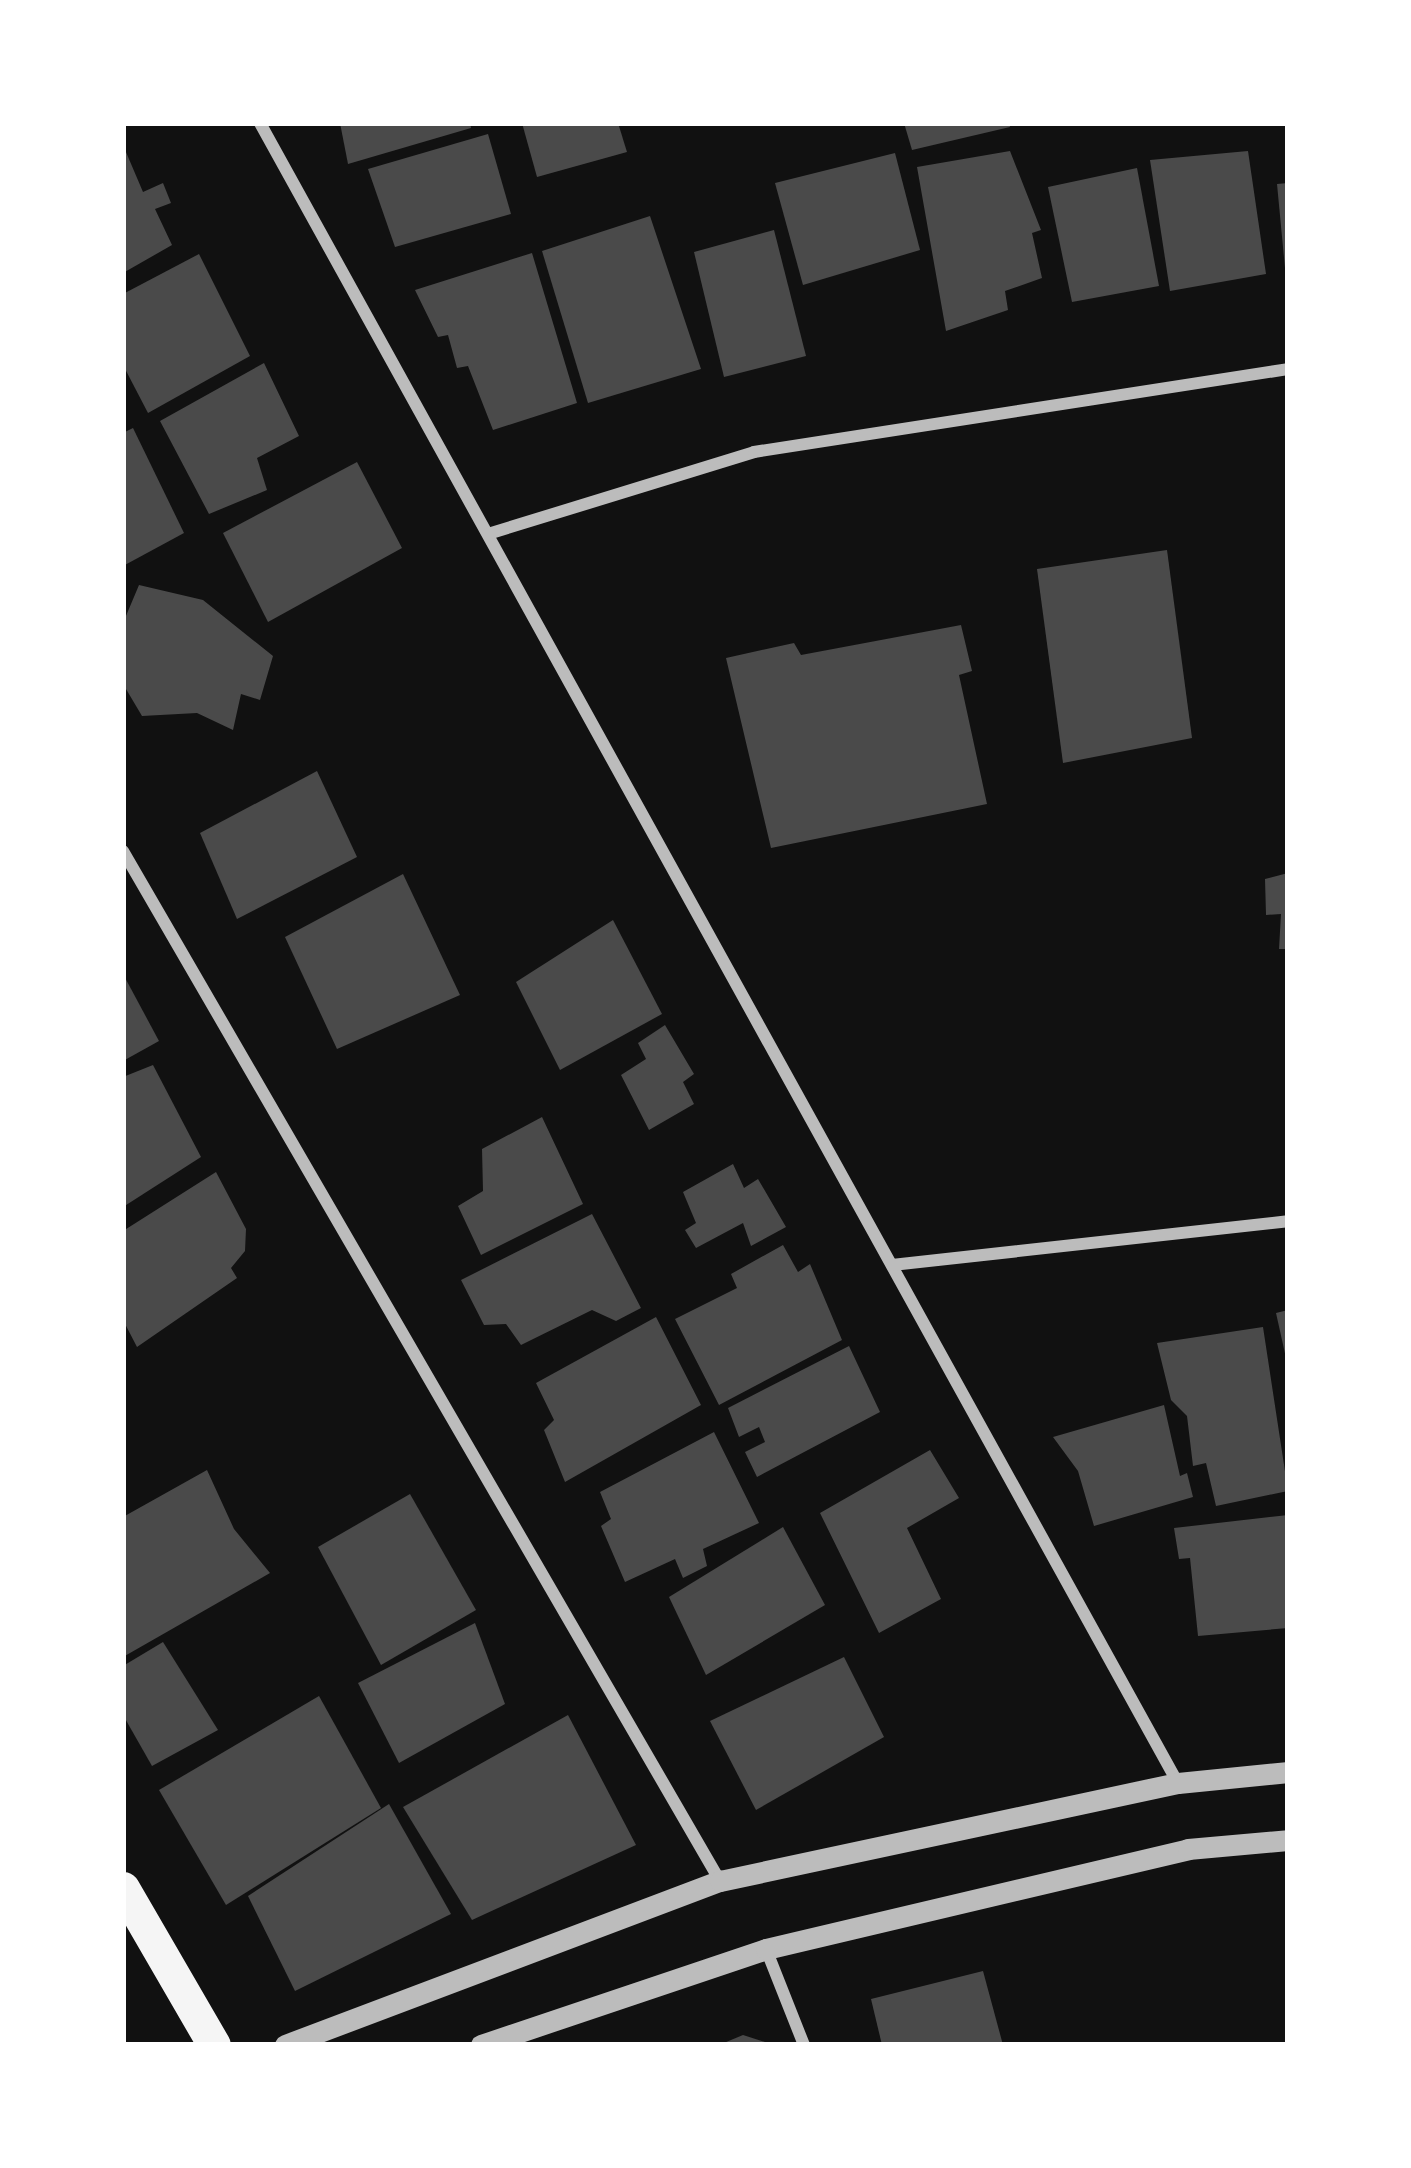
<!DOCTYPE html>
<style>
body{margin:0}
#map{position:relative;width:1411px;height:2168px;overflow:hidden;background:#111;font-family:"DM Sans",sans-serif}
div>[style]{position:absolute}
.building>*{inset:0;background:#4a4a4a}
.minor>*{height:12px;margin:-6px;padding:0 6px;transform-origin:6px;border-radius:6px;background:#bcbcbc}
.tertiary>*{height:21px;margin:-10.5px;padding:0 10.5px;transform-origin:10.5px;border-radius:10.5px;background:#bcbcbc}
.trunk>*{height:33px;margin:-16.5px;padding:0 16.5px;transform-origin:16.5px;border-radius:16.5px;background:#f5f5f5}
span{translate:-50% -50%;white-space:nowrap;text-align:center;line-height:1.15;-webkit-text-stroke:9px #fff;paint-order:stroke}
.frame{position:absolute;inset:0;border:126px solid #fff;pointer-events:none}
</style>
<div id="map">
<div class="building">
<i style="clip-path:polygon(340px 123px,470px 123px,471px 128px,348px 164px)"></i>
<i style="clip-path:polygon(522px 123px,618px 123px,627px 152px,537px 177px)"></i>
<i style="clip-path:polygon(904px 123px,1009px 123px,1010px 127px,912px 150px)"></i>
<i style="clip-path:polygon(488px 134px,511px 214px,395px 247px,368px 169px)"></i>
<i style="clip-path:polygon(123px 145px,143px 192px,163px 183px,171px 203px,155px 209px,172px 245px,123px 273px)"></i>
<i style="clip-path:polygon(1010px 151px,1041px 230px,1032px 233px,1042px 278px,1005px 291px,1008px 310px,946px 331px,917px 167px)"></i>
<i style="clip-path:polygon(1248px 151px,1266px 274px,1170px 291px,1150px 160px)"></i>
<i style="clip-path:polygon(895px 153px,920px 250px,803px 285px,775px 183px)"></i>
<i style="clip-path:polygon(1137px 168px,1159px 286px,1072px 302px,1048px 187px)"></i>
<i style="clip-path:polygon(1288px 183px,1288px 268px,1285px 268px,1277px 184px)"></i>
<i style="clip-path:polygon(650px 216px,701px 369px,588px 403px,542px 251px)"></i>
<i style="clip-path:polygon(774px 230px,806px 356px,724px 377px,694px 252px)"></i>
<i style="clip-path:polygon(532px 253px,577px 403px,493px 430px,468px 366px,457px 368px,448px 335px,438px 337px,415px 290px)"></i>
<i style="clip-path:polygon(199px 254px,250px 356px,148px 413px,123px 365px,123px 294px)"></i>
<i style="clip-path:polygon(264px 363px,299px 436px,257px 458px,267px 490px,209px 514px,160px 421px)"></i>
<i style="clip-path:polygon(133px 428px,184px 533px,123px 566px,123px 433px)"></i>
<i style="clip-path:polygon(357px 462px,402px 548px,268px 622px,223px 533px)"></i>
<i style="clip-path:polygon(1167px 550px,1192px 738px,1063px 763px,1037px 569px)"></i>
<i style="clip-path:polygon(139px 585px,203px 600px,273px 656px,260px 700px,241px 694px,233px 730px,197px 713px,142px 716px,123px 684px,123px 623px)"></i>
<i style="clip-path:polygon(961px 625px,972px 671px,959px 675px,987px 804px,771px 848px,726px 658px,794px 643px,801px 655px)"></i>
<i style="clip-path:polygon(317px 771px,357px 857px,237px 919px,200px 833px)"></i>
<i style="clip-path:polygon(1288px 873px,1288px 949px,1279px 949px,1281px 914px,1266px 915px,1265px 879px)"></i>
<i style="clip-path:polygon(403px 874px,460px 995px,337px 1049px,285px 937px)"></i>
<i style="clip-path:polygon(613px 920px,662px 1014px,560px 1070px,516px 982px)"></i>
<i style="clip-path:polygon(123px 974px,159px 1041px,123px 1061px)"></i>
<i style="clip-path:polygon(665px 1025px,694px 1074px,683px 1082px,694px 1104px,649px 1130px,621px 1075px,646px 1059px,638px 1043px)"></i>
<i style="clip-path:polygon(153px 1065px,201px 1157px,123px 1207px,123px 1077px)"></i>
<i style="clip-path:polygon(542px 1117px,583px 1204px,481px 1255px,458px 1206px,483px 1191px,482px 1149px)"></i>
<i style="clip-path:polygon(733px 1164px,744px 1188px,758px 1179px,786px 1227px,751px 1246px,743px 1223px,696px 1248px,685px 1230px,696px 1223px,683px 1192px)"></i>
<i style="clip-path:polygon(216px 1172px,246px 1229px,245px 1251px,231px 1268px,237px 1278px,137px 1347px,123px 1320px,123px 1231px)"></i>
<i style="clip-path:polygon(592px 1214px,641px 1308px,616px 1321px,592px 1310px,521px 1345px,506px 1324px,484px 1325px,461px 1280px)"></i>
<i style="clip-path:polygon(783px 1245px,798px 1272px,810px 1264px,842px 1340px,719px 1405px,675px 1319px,737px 1288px,731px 1274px)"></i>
<i style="clip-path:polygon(1288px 1310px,1288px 1358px,1286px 1358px,1276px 1313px)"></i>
<i style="clip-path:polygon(656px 1317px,701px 1405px,565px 1482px,544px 1430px,554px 1420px,536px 1383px)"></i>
<i style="clip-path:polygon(1263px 1327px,1288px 1491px,1216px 1506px,1206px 1463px,1193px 1466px,1187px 1416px,1171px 1400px,1157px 1343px)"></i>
<i style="clip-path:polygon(849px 1346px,880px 1412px,757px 1477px,745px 1452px,765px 1442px,759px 1427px,739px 1437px,728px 1408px)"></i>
<i style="clip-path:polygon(1164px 1405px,1180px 1476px,1187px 1473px,1193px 1497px,1094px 1526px,1078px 1471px,1053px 1437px)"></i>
<i style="clip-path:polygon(714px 1432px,759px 1523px,703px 1549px,707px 1566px,683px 1578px,675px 1559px,625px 1582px,601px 1526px,611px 1519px,600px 1492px)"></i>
<i style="clip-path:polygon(930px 1450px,959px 1498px,907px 1528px,941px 1599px,879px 1633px,820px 1513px)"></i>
<i style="clip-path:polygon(207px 1470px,234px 1529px,270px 1573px,123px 1657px,123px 1517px)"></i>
<i style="clip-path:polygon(410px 1494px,476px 1610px,381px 1665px,318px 1547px)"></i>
<i style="clip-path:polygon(1288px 1515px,1288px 1628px,1198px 1636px,1190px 1558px,1179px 1559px,1174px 1528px)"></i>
<i style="clip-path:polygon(783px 1527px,825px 1605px,706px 1675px,669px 1597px)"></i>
<i style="clip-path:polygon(475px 1623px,505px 1704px,399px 1763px,358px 1683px)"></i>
<i style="clip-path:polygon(163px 1642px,218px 1730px,152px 1766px,123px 1715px,123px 1666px)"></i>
<i style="clip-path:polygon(844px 1657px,884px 1737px,756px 1810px,710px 1721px)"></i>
<i style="clip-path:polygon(319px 1696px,381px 1808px,226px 1905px,159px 1790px)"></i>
<i style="clip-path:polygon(568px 1715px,636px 1845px,472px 1920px,403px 1807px)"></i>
<i style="clip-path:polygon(389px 1804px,451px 1914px,295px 1991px,248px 1896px)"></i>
<i style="clip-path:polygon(983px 1971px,1003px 2045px,882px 2045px,871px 1999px)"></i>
<i style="clip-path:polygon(743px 2035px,771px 2044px,771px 2045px,719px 2045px)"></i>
</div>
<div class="minor">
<i style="left:260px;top:123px;width:1897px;rotate:61.06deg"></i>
<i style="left:488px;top:534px;width:278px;rotate:-17.1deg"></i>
<i style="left:754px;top:452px;width:540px;rotate:-8.83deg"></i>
<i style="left:123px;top:851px;width:1191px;rotate:59.9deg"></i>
<i style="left:892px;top:1265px;width:398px;rotate:-6.3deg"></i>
<i style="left:766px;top:1949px;width:103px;rotate:68.4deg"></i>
</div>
<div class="tertiary">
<i style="left:285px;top:2045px;width:465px;rotate:-20.7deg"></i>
<i style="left:720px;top:1881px;width:468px;rotate:-12.1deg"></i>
<i style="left:1178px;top:1783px;width:111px;rotate:-5.7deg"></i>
<i style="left:481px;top:2045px;width:301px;rotate:-18.6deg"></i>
<i style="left:766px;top:1949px;width:434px;rotate:-13.3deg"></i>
<i style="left:1188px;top:1849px;width:100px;rotate:-5.1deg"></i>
</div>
<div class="trunk">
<i style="left:123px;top:1888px;width:181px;rotate:59.9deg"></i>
</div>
<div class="frame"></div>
</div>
